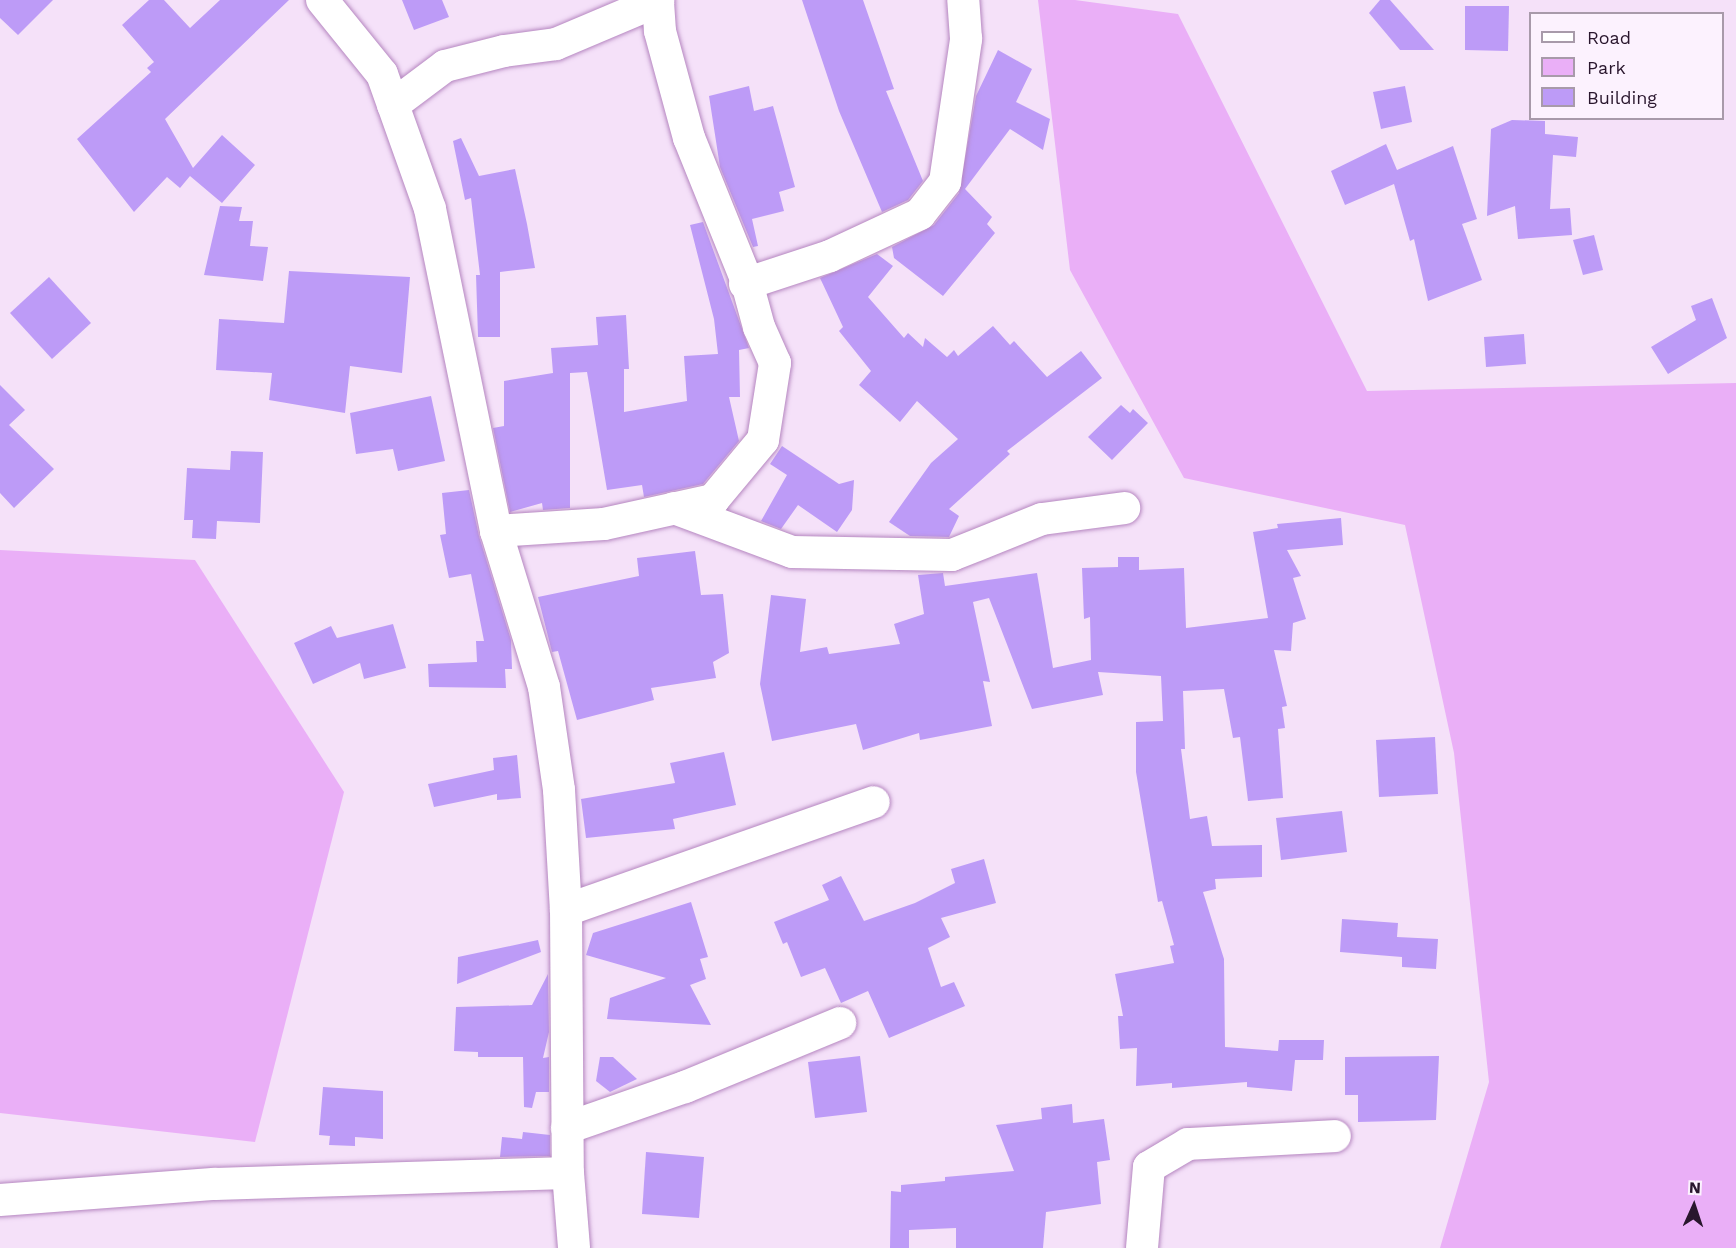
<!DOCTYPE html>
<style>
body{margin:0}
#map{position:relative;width:1736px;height:1248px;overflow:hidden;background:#f5e1f9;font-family:"Work Sans",sans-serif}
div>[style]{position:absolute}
.green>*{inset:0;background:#eaaff7}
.building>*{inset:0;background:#bd9bf7}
.roads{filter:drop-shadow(0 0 2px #b586c0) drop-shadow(0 0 2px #b586c0)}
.minor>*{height:32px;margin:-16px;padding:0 16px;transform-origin:16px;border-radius:16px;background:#fff}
span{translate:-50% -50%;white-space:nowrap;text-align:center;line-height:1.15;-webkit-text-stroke:5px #fcf2fe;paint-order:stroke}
.legend{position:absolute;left:1529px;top:12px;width:195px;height:108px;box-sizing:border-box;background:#fcf2fe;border:2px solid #a89aaa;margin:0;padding:8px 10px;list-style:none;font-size:18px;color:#29162d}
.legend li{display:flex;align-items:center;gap:12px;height:30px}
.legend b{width:30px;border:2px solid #a89aaa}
.north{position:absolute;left:1664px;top:1176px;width:60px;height:60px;-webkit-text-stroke:4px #fcf2fe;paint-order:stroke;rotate:3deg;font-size:16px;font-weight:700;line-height:24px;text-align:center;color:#29162d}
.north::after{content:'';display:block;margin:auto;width:21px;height:27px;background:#29162d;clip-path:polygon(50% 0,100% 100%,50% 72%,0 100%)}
</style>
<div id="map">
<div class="green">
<i style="clip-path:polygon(1038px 0,1075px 0,1178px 14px,1367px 391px,1736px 383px,1736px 1248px,1440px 1248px,1489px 1082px,1454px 753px,1405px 525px,1184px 478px,1070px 270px)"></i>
<i style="clip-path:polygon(0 550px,195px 560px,344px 792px,255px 1142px,0 1113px)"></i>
</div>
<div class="building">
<i style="clip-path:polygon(0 0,53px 0,18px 35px,0 18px)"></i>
<i style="clip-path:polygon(149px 0,164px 0,190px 28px,220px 0,289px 0,165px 119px,193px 168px,222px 135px,255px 165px,222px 203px,190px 176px,180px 188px,167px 177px,134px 212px,77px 139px,151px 72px,147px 68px,154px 62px,122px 25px)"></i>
<i style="clip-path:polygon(402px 0,442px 0,449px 17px,414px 30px)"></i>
<i style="clip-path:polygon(802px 0,863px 0,894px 89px,886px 91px,923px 181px,908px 200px,882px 212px,839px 111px)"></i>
<i style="clip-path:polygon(1380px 0,1390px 0,1434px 50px,1400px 50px,1369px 13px)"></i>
<i style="clip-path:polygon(1465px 6px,1509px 6px,1508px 51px,1465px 50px)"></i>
<i style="clip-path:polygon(998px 50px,1032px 69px,1016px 102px,1050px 119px,1043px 150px,1010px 129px,965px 189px,992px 217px,987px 224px,995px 233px,943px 296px,894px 258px,892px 247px,934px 225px,959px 193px,976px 96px)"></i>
<i style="clip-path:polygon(749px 86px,754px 111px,773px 106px,795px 187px,779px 192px,784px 211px,752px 219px,758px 246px,753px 247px,720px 167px,709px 96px)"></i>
<i style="clip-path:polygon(1405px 86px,1412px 122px,1381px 129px,1373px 92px)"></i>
<i style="clip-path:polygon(1512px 120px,1545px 121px,1545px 134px,1578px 137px,1576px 157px,1553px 155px,1550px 209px,1570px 208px,1572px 235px,1518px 239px,1515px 206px,1487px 216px,1491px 129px)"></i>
<i style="clip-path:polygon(461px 138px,479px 176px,515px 169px,527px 224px,535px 268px,500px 272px,500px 337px,478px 337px,476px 275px,480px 275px,471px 198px,465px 200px,453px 141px)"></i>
<i style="clip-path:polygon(1386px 144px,1397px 170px,1453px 146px,1477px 219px,1462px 224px,1482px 280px,1428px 301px,1414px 239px,1410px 241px,1394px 184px,1345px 205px,1331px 171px)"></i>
<i style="clip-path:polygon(220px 206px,242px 207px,239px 221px,253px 221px,250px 246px,268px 247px,263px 281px,204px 275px)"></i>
<i style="clip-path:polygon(703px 222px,749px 348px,739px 350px,740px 397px,729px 397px,739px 441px,703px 484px,644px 497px,642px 485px,607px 490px,587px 372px,570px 373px,570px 508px,543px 510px,542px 503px,510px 512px,493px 428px,504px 426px,504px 381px,553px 373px,551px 348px,598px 345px,596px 317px,626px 315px,629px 369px,624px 369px,624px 412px,687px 401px,684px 356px,718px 354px,714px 319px,690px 225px)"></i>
<i style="clip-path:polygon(1594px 235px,1603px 270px,1583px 275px,1573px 240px)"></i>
<i style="clip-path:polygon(877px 254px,893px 266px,868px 297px,904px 338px,908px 333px,923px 347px,925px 338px,947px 357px,954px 350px,958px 356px,993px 326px,1010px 345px,1014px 341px,1047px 377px,1081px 351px,1102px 378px,1007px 451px,1010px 454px,949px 509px,959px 516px,949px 537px,910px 536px,889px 522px,931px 463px,958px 439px,917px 401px,900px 422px,859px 385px,871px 371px,839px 331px,843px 327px,820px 278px)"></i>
<i style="clip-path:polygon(289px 271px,410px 277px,402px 373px,350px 366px,345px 413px,269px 400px,272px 373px,216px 370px,219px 319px,284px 323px)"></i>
<i style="clip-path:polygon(49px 277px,91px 323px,52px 359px,10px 313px)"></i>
<i style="clip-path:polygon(1712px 298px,1727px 338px,1668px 374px,1651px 347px,1696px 320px,1691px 306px)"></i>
<i style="clip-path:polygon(1524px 334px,1526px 364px,1486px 367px,1484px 337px)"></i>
<i style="clip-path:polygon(0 385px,25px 410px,9px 425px,54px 469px,14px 508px,0 493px)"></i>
<i style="clip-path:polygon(431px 396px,445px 461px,398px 471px,393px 449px,356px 454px,350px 413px)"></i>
<i style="clip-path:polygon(1121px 405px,1130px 413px,1133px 409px,1148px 423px,1112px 460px,1088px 437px)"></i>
<i style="clip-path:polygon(782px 446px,839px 484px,854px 480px,852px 510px,837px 532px,798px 505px,781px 529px,761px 521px,787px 475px,770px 464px)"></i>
<i style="clip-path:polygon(231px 451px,263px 452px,260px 523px,217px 521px,216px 539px,192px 538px,193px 520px,184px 520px,187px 468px,230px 470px)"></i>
<i style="clip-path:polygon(469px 490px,479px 536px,511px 640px,512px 669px,505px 669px,506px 688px,429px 687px,428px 664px,477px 662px,476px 641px,484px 641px,471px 574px,449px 578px,440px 535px,446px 534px,442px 493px)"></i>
<i style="clip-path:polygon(1341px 518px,1343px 545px,1287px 550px,1301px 576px,1293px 578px,1306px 619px,1293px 623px,1291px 651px,1274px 650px,1287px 706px,1282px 707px,1285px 728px,1278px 729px,1283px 798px,1248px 801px,1240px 737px,1233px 738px,1224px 689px,1183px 691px,1185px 749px,1181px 749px,1190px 819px,1207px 816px,1212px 846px,1262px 845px,1262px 877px,1215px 879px,1216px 889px,1203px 892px,1224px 959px,1225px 1047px,1278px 1051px,1279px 1040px,1324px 1040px,1323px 1060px,1295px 1060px,1292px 1091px,1247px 1087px,1247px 1082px,1172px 1088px,1172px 1083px,1136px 1086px,1137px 1048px,1120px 1049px,1118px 1016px,1123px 1016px,1115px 974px,1174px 963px,1170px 946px,1174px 945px,1162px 901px,1158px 902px,1136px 772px,1136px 722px,1163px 721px,1161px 676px,1098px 672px,1103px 695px,1032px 709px,989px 598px,973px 602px,990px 682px,983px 681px,992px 726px,920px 740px,919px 733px,863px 750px,856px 724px,772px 741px,760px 684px,771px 595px,806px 599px,800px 652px,827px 647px,829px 654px,900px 644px,894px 624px,924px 614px,918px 575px,943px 573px,945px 586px,1037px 573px,1053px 668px,1091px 660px,1090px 617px,1084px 619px,1082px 568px,1118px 567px,1118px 557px,1139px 557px,1139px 570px,1184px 568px,1186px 628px,1268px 618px,1253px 532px,1278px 528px,1277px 524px)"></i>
<i style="clip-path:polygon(695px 551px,701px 595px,723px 594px,729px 653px,713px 662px,716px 678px,651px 688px,654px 700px,577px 720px,558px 651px,552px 652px,538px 597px,639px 576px,637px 558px)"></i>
<i style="clip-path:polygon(393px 624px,406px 668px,364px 679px,360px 663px,313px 684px,294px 643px,331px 626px,337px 638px)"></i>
<i style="clip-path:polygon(1435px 737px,1438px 794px,1379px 797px,1376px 740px)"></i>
<i style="clip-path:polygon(724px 752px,736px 805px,673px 819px,675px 829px,586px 838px,581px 799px,675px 783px,670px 763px)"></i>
<i style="clip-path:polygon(517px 755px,521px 798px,497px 800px,497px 794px,434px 807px,428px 784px,494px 770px,493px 758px)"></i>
<i style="clip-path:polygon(1342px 811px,1347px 852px,1281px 860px,1276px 818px)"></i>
<i style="clip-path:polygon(984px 859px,996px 903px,941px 918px,950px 937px,928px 948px,941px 987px,954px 982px,965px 1006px,889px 1038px,868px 991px,841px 1003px,825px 968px,801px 977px,787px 942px,783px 944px,774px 922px,829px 900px,822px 885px,841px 876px,864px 921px,915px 903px,955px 883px,951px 869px)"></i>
<i style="clip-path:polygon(691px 902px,708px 957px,700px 959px,706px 979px,690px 985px,711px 1025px,607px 1019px,610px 998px,666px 978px,586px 955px,593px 933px)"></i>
<i style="clip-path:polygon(1342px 919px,1398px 923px,1397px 937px,1438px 939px,1436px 969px,1402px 967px,1402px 957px,1340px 952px)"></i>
<i style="clip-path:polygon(538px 940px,541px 952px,457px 984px,458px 957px)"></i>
<i style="clip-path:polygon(548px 974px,549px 1032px,543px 1058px,549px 1057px,549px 1092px,536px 1092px,532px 1108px,524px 1107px,523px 1057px,478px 1057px,478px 1052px,454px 1051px,456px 1007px,532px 1005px)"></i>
<i style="clip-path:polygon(860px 1056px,867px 1112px,815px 1118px,808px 1062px)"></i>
<i style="clip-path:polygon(1439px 1056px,1436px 1120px,1358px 1122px,1358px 1095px,1345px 1095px,1345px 1057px)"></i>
<i style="clip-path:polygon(600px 1057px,613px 1057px,637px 1079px,610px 1092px,596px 1081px)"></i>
<i style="clip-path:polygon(323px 1087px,383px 1091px,383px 1139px,355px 1137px,355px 1146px,329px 1145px,330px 1136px,319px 1135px)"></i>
<i style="clip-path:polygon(1072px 1104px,1073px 1123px,1104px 1119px,1110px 1160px,1097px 1162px,1101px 1204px,1046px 1212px,1043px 1248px,956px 1248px,956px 1228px,909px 1230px,909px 1248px,890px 1248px,891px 1191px,901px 1192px,901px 1185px,945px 1181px,945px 1177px,1014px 1171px,996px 1125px,1042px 1119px,1041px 1108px)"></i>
<i style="clip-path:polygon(523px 1132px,550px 1135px,550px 1156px,500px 1157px,502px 1137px,522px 1139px)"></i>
<i style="clip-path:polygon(646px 1152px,704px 1157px,699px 1218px,642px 1214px)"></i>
</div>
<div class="roads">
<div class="minor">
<i style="left:322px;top:0;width:95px;rotate:51deg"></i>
<i style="left:382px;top:74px;width:143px;rotate:70.4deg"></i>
<i style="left:430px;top:209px;width:329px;rotate:78.4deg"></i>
<i style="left:496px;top:531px;width:163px;rotate:72.9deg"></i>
<i style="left:544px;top:687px;width:104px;rotate:81.7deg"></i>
<i style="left:559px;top:790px;width:120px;rotate:86.7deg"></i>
<i style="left:566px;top:910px;width:263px;rotate:89.6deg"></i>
<i style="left:568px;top:1173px;width:75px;rotate:85.4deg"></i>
<i style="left:393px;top:105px;width:65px;rotate:-36.9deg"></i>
<i style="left:445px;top:66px;width:61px;rotate:-14.3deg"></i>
<i style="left:504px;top:51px;width:52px;rotate:-7.7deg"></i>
<i style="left:556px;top:44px;width:111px;rotate:-22.9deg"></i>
<i style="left:745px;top:284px;width:89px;rotate:-18.2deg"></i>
<i style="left:830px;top:256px;width:99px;rotate:-25deg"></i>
<i style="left:920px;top:214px;width:41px;rotate:-52deg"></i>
<i style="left:945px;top:182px;width:145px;rotate:-81.6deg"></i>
<i style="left:966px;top:39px;width:39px;rotate:-94deg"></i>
<i style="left:674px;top:508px;width:126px;rotate:20.4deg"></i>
<i style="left:792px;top:552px;width:160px;rotate:1.1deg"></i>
<i style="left:952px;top:555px;width:97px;rotate:-21.8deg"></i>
<i style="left:1042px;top:519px;width:83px;rotate:-7.6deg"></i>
<i style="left:496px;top:531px;width:108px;rotate:-3.7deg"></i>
<i style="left:604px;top:524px;width:112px;rotate:-12.4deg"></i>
<i style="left:713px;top:500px;width:78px;rotate:-50.2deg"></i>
<i style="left:763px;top:440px;width:78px;rotate:-81.1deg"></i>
<i style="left:775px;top:363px;width:39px;rotate:-114deg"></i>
<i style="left:759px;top:327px;width:50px;rotate:-105.2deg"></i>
<i style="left:746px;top:279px;width:152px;rotate:-112deg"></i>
<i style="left:689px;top:138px;width:111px;rotate:-105.2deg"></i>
<i style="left:660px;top:31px;width:31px;rotate:-94deg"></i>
<i style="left:566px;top:910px;width:326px;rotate:-19.3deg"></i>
<i style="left:567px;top:1128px;width:125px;rotate:-19.2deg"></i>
<i style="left:685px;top:1087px;width:168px;rotate:-22.4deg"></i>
<i style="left:0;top:1200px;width:216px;rotate:-4.3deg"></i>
<i style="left:215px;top:1184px;width:353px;rotate:-1.8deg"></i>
<i style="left:1142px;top:1248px;width:81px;rotate:-85.1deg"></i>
<i style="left:1149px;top:1167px;width:45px;rotate:-30.5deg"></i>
<i style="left:1188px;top:1144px;width:147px;rotate:-3.1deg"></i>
</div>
</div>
<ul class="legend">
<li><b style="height:8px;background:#fff"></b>Road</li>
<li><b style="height:16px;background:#eaaff7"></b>Park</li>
<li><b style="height:16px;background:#bd9bf7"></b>Building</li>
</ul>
<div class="north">N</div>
</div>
